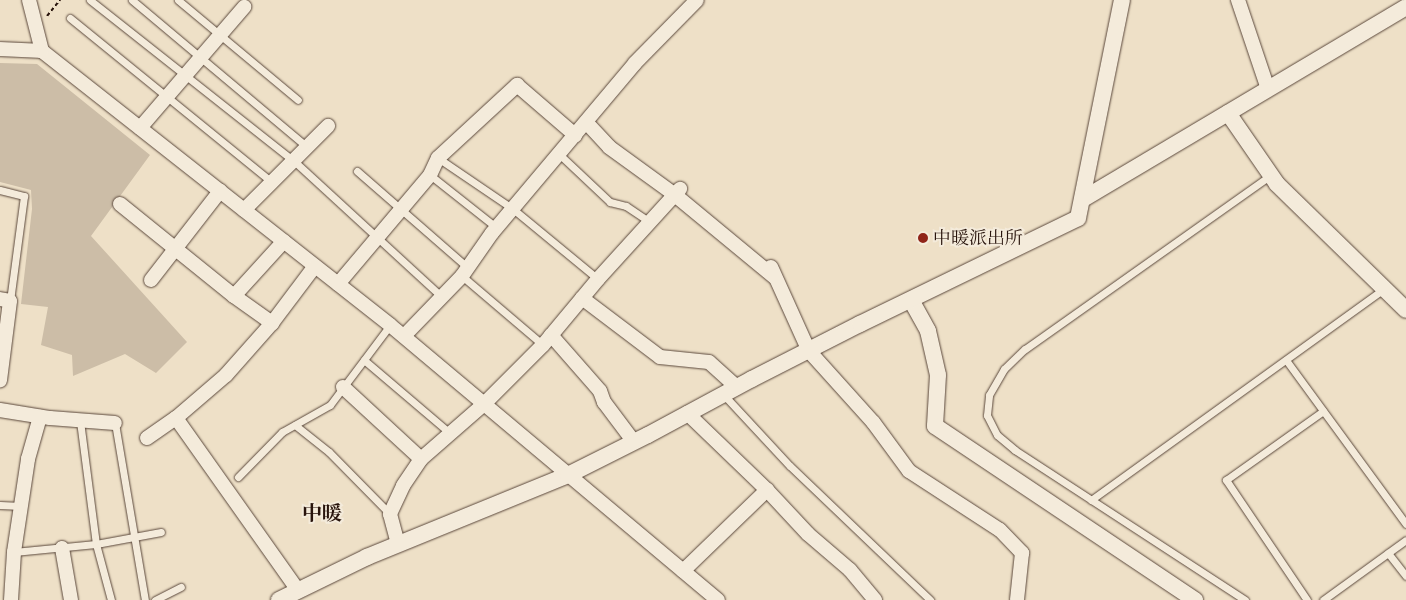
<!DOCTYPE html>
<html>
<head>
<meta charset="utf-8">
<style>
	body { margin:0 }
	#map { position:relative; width:1406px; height:600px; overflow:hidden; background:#eee0c7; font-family:"Libre Caslon Text","Noto Serif SC",serif }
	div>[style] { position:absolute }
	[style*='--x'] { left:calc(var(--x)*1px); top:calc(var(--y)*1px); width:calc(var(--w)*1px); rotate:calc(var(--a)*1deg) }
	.green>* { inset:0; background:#ccbda7 }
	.path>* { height:2px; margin-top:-1px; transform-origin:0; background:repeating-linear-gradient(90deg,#28140c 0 4px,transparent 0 6.5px) }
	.roads { filter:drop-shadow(0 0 1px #5a473b) drop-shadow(0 0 1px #5a473b) }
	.service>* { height:7px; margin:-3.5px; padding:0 3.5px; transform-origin:3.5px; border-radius:3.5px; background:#f4ebdb }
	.minor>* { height:14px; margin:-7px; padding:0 7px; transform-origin:7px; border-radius:7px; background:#f4ebdb }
	.tertiary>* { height:16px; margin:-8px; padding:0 8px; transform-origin:8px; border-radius:8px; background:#f4ebdb }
	.dots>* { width:14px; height:14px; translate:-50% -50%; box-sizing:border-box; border:2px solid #f4ebdb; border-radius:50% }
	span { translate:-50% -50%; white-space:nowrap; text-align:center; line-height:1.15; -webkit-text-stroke:4px #f4ebdb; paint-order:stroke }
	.poi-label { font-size:18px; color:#28140c }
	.left { translate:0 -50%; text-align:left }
	.quarter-label { font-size:20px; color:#28140c; font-weight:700 }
</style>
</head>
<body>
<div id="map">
	<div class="green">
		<div style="clip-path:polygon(0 63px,37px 64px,150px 155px,91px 236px,187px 342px,156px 373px,125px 354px,73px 376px,72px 355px,41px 345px,48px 307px,21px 304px,32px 209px,31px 190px,0 182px)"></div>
	</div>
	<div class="path">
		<div style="--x:47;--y:16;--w:21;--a:-51"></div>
	</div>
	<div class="roads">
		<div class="service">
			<div style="--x:90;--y:0;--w:260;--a:38.3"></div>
			<div style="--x:294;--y:161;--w:201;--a:42.6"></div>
			<div style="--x:132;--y:0;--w:229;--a:40"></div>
			<div style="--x:178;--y:0;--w:156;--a:39.8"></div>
			<div style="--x:70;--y:18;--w:260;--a:39.1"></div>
			<div style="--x:559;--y:154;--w:70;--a:43.3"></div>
			<div style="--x:610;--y:202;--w:16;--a:14"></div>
			<div style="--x:626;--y:206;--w:29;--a:34"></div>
			<div style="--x:438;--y:158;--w:91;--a:34.2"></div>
			<div style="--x:513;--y:209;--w:110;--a:39.5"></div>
			<div style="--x:357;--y:171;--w:147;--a:41.1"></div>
			<div style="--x:430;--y:175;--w:85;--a:38.3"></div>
			<div style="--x:0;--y:190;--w:25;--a:14"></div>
			<div style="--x:24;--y:196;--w:106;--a:97.6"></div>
			<div style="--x:462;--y:276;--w:106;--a:40.4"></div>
			<div style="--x:364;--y:360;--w:114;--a:40.4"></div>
			<div style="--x:1286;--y:360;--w:203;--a:53.8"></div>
			<div style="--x:723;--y:394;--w:98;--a:47.1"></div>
			<div style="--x:790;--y:466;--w:194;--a:43.7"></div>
			<div style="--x:80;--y:421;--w:124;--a:82.6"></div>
			<div style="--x:96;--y:544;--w:58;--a:75"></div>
			<div style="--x:115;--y:423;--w:180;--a:80.4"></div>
			<div style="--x:295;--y:425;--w:43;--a:38.5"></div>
			<div style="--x:329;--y:452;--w:87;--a:45.5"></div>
			<div style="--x:238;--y:477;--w:63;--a:-45.6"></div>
			<div style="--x:282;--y:432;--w:55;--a:-29.4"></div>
			<div style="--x:330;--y:405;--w:100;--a:-53.1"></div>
			<div style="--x:1091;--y:500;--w:361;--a:-35.8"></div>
			<div style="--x:0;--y:505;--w:21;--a:3"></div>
			<div style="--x:14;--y:552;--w:82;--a:-5.6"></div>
			<div style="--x:96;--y:544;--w:66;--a:-10.5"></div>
			<div style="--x:1388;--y:553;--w:29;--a:52"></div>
			<div style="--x:155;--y:600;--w:29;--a:-27"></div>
			<div style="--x:1245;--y:600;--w:275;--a:-146.9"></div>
			<div style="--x:1015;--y:450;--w:23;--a:-140"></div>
			<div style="--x:997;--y:435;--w:22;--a:-117"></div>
			<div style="--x:987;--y:415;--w:20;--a:-84"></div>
			<div style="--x:989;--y:395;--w:30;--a:-60"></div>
			<div style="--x:1004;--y:369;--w:29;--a:-44"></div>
			<div style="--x:1025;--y:349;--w:301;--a:-35.3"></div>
			<div style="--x:1307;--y:600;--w:145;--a:-124"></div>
			<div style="--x:1226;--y:480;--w:119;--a:-35.4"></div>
			<div style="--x:1323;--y:600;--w:102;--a:-35.9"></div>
		</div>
		<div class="minor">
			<div style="--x:29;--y:0;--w:53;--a:75.7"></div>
			<div style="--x:42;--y:51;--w:443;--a:38.2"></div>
			<div style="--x:390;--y:325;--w:428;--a:40"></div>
			<div style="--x:1238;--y:0;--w:94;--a:71.4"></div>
			<div style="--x:0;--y:49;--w:42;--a:2.7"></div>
			<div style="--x:586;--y:122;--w:34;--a:47"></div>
			<div style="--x:609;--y:147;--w:82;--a:36"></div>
			<div style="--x:675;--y:195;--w:129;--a:39.6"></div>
			<div style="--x:140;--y:128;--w:160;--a:-49.3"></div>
			<div style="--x:120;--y:204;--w:146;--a:38.9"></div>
			<div style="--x:234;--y:296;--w:47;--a:35.4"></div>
			<div style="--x:244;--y:210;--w:119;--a:-45"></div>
			<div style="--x:771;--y:267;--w:92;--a:65.7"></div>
			<div style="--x:809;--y:351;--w:96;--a:48"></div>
			<div style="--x:873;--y:422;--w:61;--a:53.7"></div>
			<div style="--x:909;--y:471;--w:108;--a:33"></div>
			<div style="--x:1000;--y:530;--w:32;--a:46"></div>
			<div style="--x:1022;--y:553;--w:47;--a:96.1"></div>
			<div style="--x:151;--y:280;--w:113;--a:-52.2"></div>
			<div style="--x:338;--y:284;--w:143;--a:-49.8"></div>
			<div style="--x:430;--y:175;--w:19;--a:-65"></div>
			<div style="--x:438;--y:158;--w:108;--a:-42.7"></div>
			<div style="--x:517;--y:85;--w:77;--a:40.8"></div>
			<div style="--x:234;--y:296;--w:74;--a:-47.7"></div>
			<div style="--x:582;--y:298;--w:98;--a:37.1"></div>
			<div style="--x:660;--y:357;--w:49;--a:5.8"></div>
			<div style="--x:709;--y:362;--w:38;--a:42"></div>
			<div style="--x:0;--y:299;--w:10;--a:11"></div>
			<div style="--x:10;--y:301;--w:80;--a:97.2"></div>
			<div style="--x:551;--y:335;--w:74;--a:48.8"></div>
			<div style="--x:600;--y:391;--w:12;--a:70"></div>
			<div style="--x:604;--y:402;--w:50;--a:53.1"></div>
			<div style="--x:404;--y:336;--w:83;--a:-46"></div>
			<div style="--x:462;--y:276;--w:52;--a:-55.1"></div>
			<div style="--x:492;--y:233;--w:222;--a:-49.9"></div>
			<div style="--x:635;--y:63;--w:88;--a:-45.5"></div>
			<div style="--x:343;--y:387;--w:106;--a:42.7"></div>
			<div style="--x:421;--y:459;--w:32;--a:124"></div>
			<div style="--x:403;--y:486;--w:31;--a:115"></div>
			<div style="--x:390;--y:514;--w:31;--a:75"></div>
			<div style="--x:0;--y:410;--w:51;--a:9.1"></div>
			<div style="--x:50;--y:418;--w:65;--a:4.4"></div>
			<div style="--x:176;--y:418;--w:211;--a:54.7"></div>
			<div style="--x:147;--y:438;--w:35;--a:-35"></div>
			<div style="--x:176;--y:418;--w:66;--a:-40.7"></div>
			<div style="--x:226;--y:375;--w:69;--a:-48.5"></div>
			<div style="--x:272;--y:323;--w:71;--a:-53"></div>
			<div style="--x:421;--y:459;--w:84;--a:-41.1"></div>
			<div style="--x:484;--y:404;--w:83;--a:-45"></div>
			<div style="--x:543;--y:345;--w:86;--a:-50.2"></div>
			<div style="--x:598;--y:279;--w:122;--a:-47.7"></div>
			<div style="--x:767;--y:490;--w:60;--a:47"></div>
			<div style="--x:808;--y:534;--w:55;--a:40.6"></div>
			<div style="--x:850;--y:570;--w:39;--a:50"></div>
			<div style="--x:62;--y:548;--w:53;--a:80.2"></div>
			<div style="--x:683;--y:571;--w:117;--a:-44"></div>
			<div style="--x:767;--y:490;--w:111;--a:-136.1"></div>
			<div style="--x:11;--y:600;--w:48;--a:-86.4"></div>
			<div style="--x:14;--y:552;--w:94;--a:-81.4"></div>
			<div style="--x:28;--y:459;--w:44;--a:-74.1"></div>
		</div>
		<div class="tertiary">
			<div style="--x:1228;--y:113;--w:86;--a:55.4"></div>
			<div style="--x:1277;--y:184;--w:180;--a:44.3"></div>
			<div style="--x:1083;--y:199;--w:376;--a:-30.7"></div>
			<div style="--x:911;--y:300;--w:35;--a:61"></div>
			<div style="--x:928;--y:331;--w:45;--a:77.2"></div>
			<div style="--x:938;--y:375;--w:51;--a:93.4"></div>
			<div style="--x:935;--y:426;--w:313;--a:33.8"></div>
			<div style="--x:279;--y:600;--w:98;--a:-26"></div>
			<div style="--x:367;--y:557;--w:217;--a:-22.2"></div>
			<div style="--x:568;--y:475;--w:89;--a:-26.6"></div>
			<div style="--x:648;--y:435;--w:118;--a:-28.3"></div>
			<div style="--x:752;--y:379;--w:121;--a:-27"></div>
			<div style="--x:860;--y:324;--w:242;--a:-25.9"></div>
			<div style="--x:1078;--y:218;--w:222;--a:-78.6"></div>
		</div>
	</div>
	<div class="dots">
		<div style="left:923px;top:238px;background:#8f2418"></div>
	</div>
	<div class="poi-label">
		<span class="left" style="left:933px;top:238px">中暖派出所</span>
	</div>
	<div class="quarter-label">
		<span style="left:322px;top:513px">中暖</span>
	</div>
</div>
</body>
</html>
